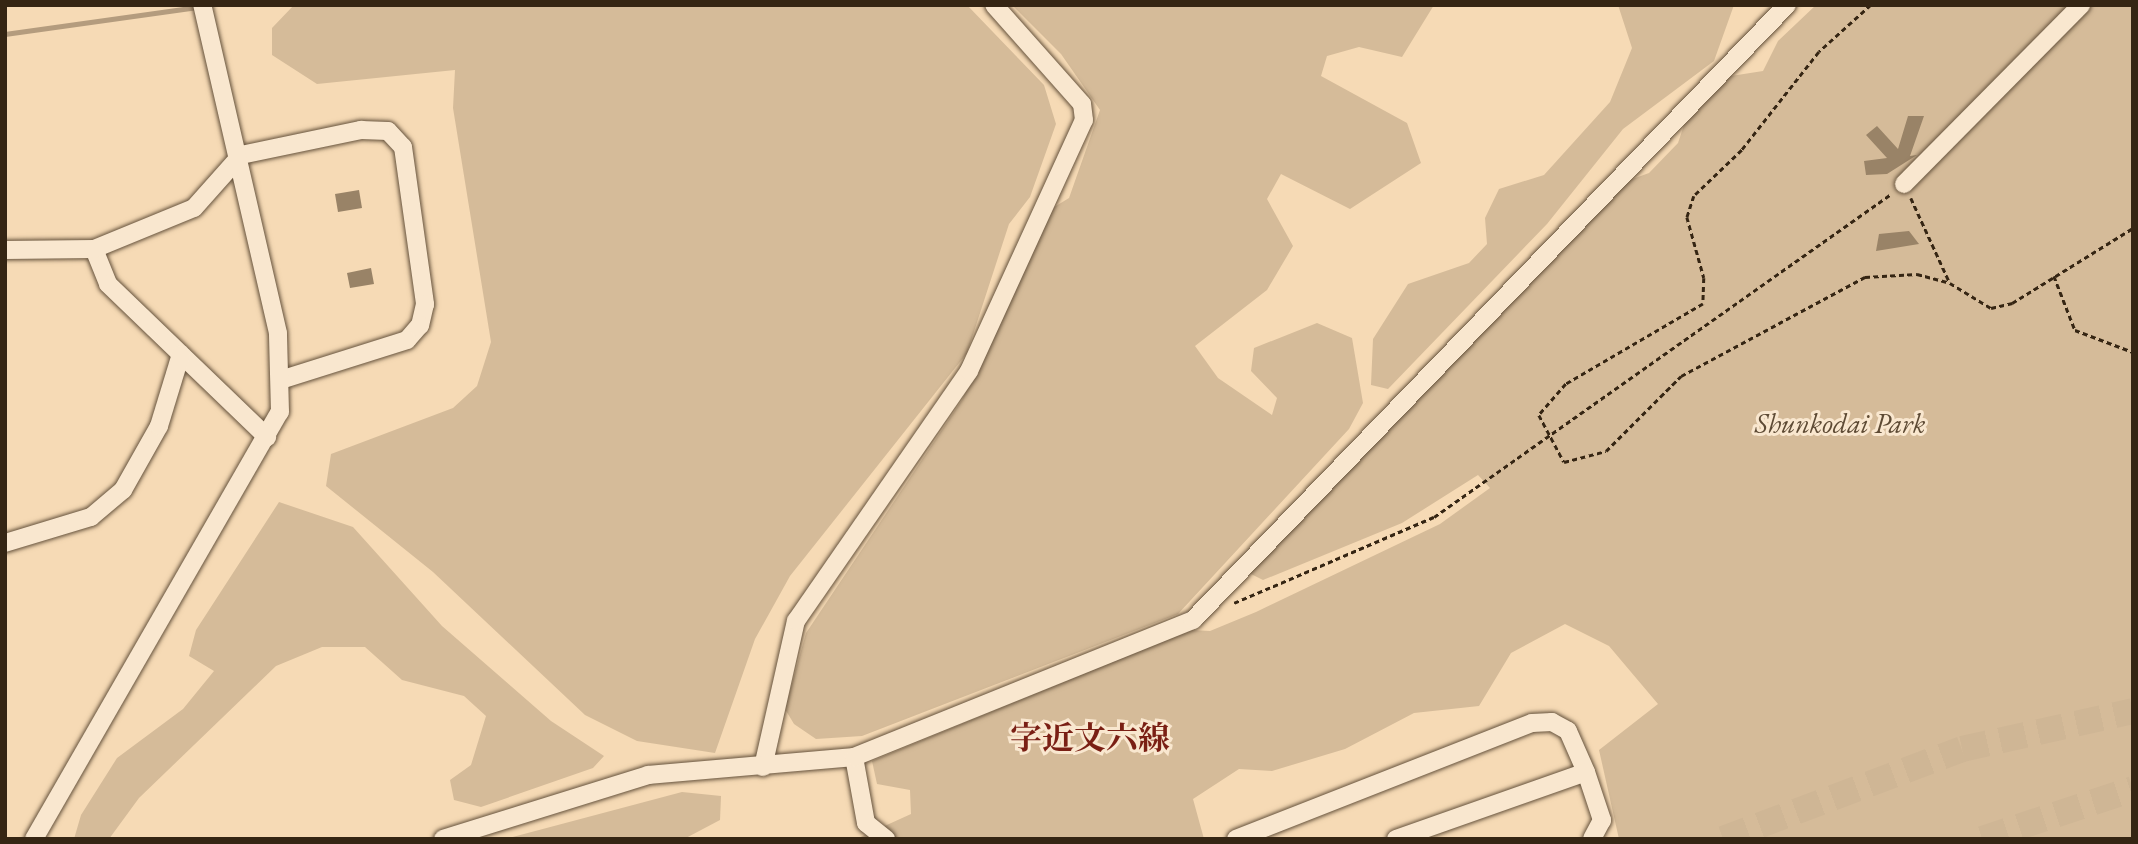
<!DOCTYPE html>
<html>
<head>
<meta charset="utf-8">
<style>
	body { margin:0 }
	#map { position:relative; width:2138px; height:844px; overflow:hidden; background:#f6dab5; font-family:"EB Garamond","Noto Serif JP",serif }
	div>[style] { position:absolute }
	[style*='--x'] { left:calc(var(--x)*1px); top:calc(var(--y)*1px); width:calc(var(--w)*1px); rotate:calc(var(--a)*1deg) }
	.green>* { inset:0; background:#d5bb99 }
	.stream>* { height:4.5px; margin:-2.25px; padding:0 2.25px; transform-origin:2.25px; border-radius:2.25px; background:#b49c7e }
	.building>* { inset:0; background:#998367 }
	.highway-tunnel>* { height:26px; margin-top:-13px; transform-origin:0; background:repeating-linear-gradient(90deg,#cfb695 0 26px,transparent 0 39px) }
	.path>* { height:2.5px; margin-top:-1.25px; transform-origin:0; background:repeating-linear-gradient(90deg,#352513 0 5px,transparent 0 8.5px) }
	.roads { filter:drop-shadow(0 0 2px #65523c) drop-shadow(0 0 2px #65523c) }
	.minor>* { height:18px; margin:-9px; padding:0 9px; transform-origin:9px; border-radius:9px; background:#f9e7cf }
	span { translate:-50% -50%; white-space:nowrap; text-align:center; line-height:1.15; -webkit-text-stroke:6px #f9e7cf; paint-order:stroke }
	.park-label { font-size:28px; color:#5d4a34; font-style:italic }
	.quarter-label { font-size:32px; color:#7a1f14; font-weight:700 }
	.frame { position:absolute; inset:0; border:7px solid #352513; pointer-events:none }
</style>
</head>
<body>
<div id="map">
	<div class="green">
		<div style="clip-path:polygon(294px 5px,967px 5px,1044px 85px,1056px 124px,1030px 197px,1009px 224px,967px 353px,790px 576px,755px 639px,715px 753px,637px 741px,585px 715px,433px 572px,326px 486px,331px 454px,453px 408px,477px 386px,491px 342px,453px 108px,455px 70px,317px 84px,272px 55px,272px 28px)"></div>
		<div style="clip-path:polygon(1012px 5px,1434px 5px,1402px 57px,1359px 47px,1327px 56px,1321px 76px,1407px 123px,1421px 163px,1350px 209px,1281px 174px,1267px 199px,1293px 246px,1267px 290px,1195px 346px,1218px 378px,1272px 415px,1277px 398px,1251px 371px,1254px 348px,1317px 323px,1352px 338px,1363px 403px,1349px 429px,1178px 614px,862px 736px,816px 739px,794px 724px,785px 709px,806px 633px,962px 400px,1051px 209px,1069px 198px,1100px 110px,1061px 54px)"></div>
		<div style="clip-path:polygon(1618px 5px,1734px 5px,1714px 61px,1623px 129px,1547px 224px,1388px 389px,1371px 385px,1373px 339px,1408px 284px,1469px 263px,1487px 244px,1485px 218px,1499px 189px,1544px 175px,1610px 102px,1632px 48px)"></div>
		<div style="clip-path:polygon(1816px 5px,2133px 5px,2133px 839px,1619px 839px,1599px 750px,1658px 704px,1609px 646px,1565px 624px,1511px 653px,1479px 706px,1414px 713px,1345px 749px,1272px 771px,1239px 769px,1193px 799px,1204px 839px,856px 839px,911px 814px,910px 790px,877px 784px,872px 761px,1190px 630px,1210px 631px,1256px 612px,1440px 524px,1490px 488px,1478px 475px,1402px 523px,1263px 580px,1247px 572px,1627px 181px,1649px 173px,1678px 143px,1684px 125px,1731px 76px,1763px 71px,1778px 41px)"></div>
		<div style="clip-path:polygon(279px 502px,353px 527px,442px 626px,551px 721px,604px 756px,593px 768px,481px 807px,454px 800px,450px 780px,471px 765px,486px 716px,464px 696px,402px 680px,365px 647px,322px 647px,276px 666px,139px 798px,109px 839px,74px 839px,81px 815px,117px 758px,183px 709px,214px 671px,189px 656px,196px 630px)"></div>
		<div style="clip-path:polygon(682px 792px,721px 796px,720px 820px,684px 839px,505px 839px)"></div>
	</div>
	<div class="stream">
		<div style="--x:5;--y:34;--w:194;--a:-8"></div>
	</div>
	<div class="building">
		<div style="clip-path:polygon(1908px 116px,1924px 116px,1910px 156px,1917px 155px,1887px 174px,1866px 175px,1864px 161px,1887px 158px,1866px 135px,1877px 126px,1898px 149px)"></div>
		<div style="clip-path:polygon(359px 190px,362px 208px,338px 212px,335px 194px)"></div>
		<div style="clip-path:polygon(1909px 231px,1919px 244px,1876px 251px,1879px 234px)"></div>
		<div style="clip-path:polygon(371px 268px,374px 284px,350px 288px,347px 273px)"></div>
	</div>
	<div class="highway-tunnel">
		<div style="--x:1723;--y:839;--w:255;--a:-20.6"></div>
		<div style="--x:1962;--y:749;--w:175;--a:-12.5"></div>
		<div style="--x:1982;--y:839;--w:159;--a:-18.3"></div>
	</div>
	<div class="path">
		<div style="--x:1871;--y:5;--w:70;--a:137.9"></div>
		<div style="--x:1819;--y:52;--w:125;--a:128.2"></div>
		<div style="--x:1742;--y:150;--w:66;--a:136.2"></div>
		<div style="--x:1694;--y:196;--w:22;--a:108"></div>
		<div style="--x:1687;--y:217;--w:63;--a:74.4"></div>
		<div style="--x:1704;--y:278;--w:26;--a:92"></div>
		<div style="--x:1703;--y:304;--w:159;--a:149.7"></div>
		<div style="--x:1566;--y:384;--w:41;--a:131.1"></div>
		<div style="--x:1539;--y:415;--w:53;--a:62"></div>
		<div style="--x:1564;--y:462;--w:43;--a:-14.7"></div>
		<div style="--x:1606;--y:451;--w:106;--a:-45"></div>
		<div style="--x:1681;--y:376;--w:209;--a:-28.3"></div>
		<div style="--x:1865;--y:277;--w:52;--a:-3.3"></div>
		<div style="--x:1917;--y:274;--w:34;--a:15"></div>
		<div style="--x:1950;--y:283;--w:48;--a:31.4"></div>
		<div style="--x:1991;--y:308;--w:22;--a:-13"></div>
		<div style="--x:2012;--y:303;--w:142;--a:-31.8"></div>
		<div style="--x:1911;--y:198;--w:91;--a:65.4"></div>
		<div style="--x:2054;--y:276;--w:58;--a:68.7"></div>
		<div style="--x:2075;--y:330;--w:62;--a:20.8"></div>
		<div style="--x:1234;--y:603;--w:218;--a:-23.3"></div>
		<div style="--x:1434;--y:517;--w:560;--a:-35.25"></div>
	</div>
	<div class="roads">
		<div class="minor">
			<div style="--x:1904;--y:184;--w:252;--a:-45.3"></div>
			<div style="--x:94;--y:249;--w:38;--a:68"></div>
			<div style="--x:108;--y:284;--w:221;--a:43.9"></div>
			<div style="--x:5;--y:250;--w:89;--a:-0.6"></div>
			<div style="--x:94;--y:249;--w:108;--a:-22.3"></div>
			<div style="--x:194;--y:208;--w:71;--a:-48.4"></div>
			<div style="--x:241;--y:155;--w:123;--a:-11.8"></div>
			<div style="--x:361;--y:130;--w:27;--a:2"></div>
			<div style="--x:388;--y:131;--w:22;--a:47"></div>
			<div style="--x:403;--y:147;--w:159;--a:82"></div>
			<div style="--x:425;--y:304;--w:22;--a:103"></div>
			<div style="--x:420;--y:325;--w:20;--a:131"></div>
			<div style="--x:407;--y:340;--w:130;--a:162.5"></div>
			<div style="--x:5;--y:543;--w:90;--a:-16.8"></div>
			<div style="--x:91;--y:517;--w:42;--a:-40.2"></div>
			<div style="--x:123;--y:490;--w:73;--a:-60.6"></div>
			<div style="--x:159;--y:426;--w:75;--a:-73"></div>
			<div style="--x:854;--y:757;--w:67;--a:79.7"></div>
			<div style="--x:866;--y:823;--w:26;--a:39"></div>
			<div style="--x:763;--y:767;--w:150;--a:-77.3"></div>
			<div style="--x:796;--y:621;--w:304;--a:-55.3"></div>
			<div style="--x:969;--y:371;--w:276;--a:-65.4"></div>
			<div style="--x:1084;--y:120;--w:16;--a:-97"></div>
			<div style="--x:1082;--y:104;--w:132;--a:-131.6"></div>
			<div style="--x:34;--y:839;--w:493;--a:-60.1"></div>
			<div style="--x:280;--y:412;--w:79;--a:-91.5"></div>
			<div style="--x:278;--y:333;--w:337;--a:-103"></div>
			<div style="--x:443;--y:839;--w:215;--a:-17.3"></div>
			<div style="--x:648;--y:775;--w:207;--a:-5"></div>
			<div style="--x:854;--y:757;--w:366;--a:-22"></div>
			<div style="--x:1193;--y:620;--w:855;--a:-46"></div>
			<div style="--x:1236;--y:839;--w:318;--a:-21.4"></div>
			<div style="--x:1532;--y:723;--w:20;--a:-3"></div>
			<div style="--x:1552;--y:722;--w:18;--a:29"></div>
			<div style="--x:1568;--y:731;--w:45;--a:66.3"></div>
			<div style="--x:1586;--y:772;--w:51;--a:71.6"></div>
			<div style="--x:1602;--y:820;--w:21;--a:118"></div>
			<div style="--x:1396;--y:839;--w:201;--a:-19.4"></div>
		</div>
	</div>
	<div class="park-label">
		<span style="left:1840px;top:423px">Shunkodai Park</span>
	</div>
	<div class="quarter-label">
		<span style="left:1090px;top:738px">字近文六線</span>
	</div>
	<div class="frame"></div>
</div>
</body>
</html>
